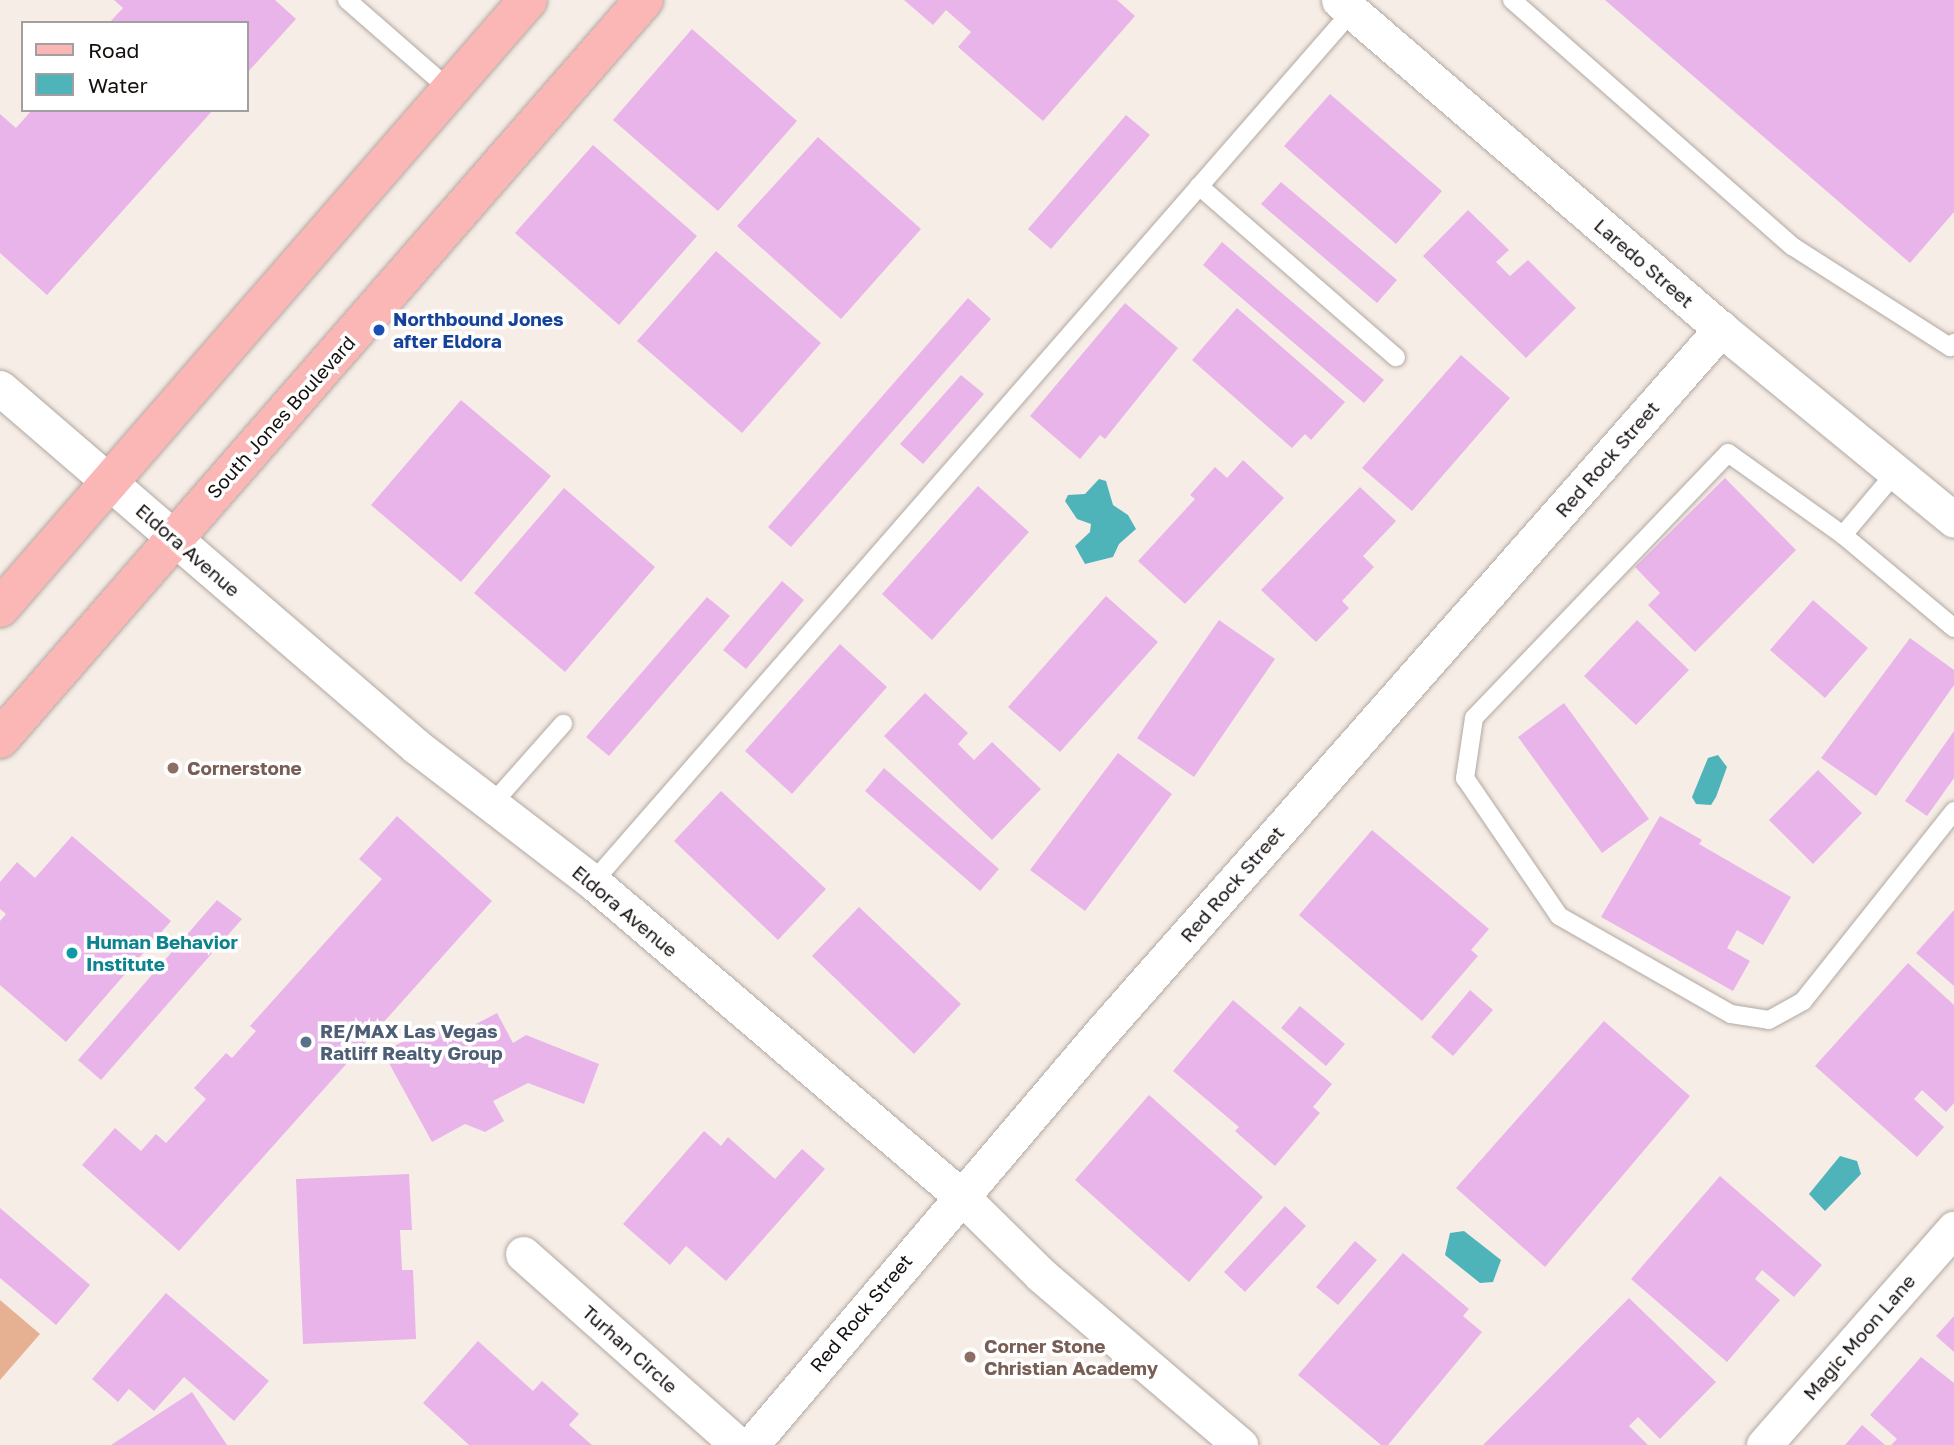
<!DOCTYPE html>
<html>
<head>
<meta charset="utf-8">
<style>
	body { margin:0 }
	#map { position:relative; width:1954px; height:1445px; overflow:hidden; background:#f7ede7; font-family:"Golos Text",sans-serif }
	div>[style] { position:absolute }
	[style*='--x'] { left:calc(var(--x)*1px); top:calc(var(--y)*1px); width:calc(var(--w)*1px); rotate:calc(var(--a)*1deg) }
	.green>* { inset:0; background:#e6b193 }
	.water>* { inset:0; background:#4fb4ba }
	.building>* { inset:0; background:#e9b4ea }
	.roads { filter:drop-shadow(0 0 2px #b1a8a2) drop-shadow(0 0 2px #b1a8a2) }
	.lane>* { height:18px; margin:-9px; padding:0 9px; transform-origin:9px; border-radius:9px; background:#fff }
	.street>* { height:35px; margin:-17.5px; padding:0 17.5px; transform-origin:17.5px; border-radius:17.5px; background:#fff }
	.primary>* { height:38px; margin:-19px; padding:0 19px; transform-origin:19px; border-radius:19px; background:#fab7b5 }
	.dots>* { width:19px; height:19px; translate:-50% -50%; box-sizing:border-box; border:4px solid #fff; border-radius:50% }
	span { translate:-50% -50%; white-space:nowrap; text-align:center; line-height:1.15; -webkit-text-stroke:7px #fff; paint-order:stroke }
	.street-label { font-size:19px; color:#14100e }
	.transit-label { font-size:19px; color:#164399; font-weight:700 }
	.left { translate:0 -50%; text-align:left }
	.education-label { font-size:19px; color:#785e54; font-weight:700 }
	.culture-label { font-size:19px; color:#0d838f; font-weight:700 }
	.service-label { font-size:19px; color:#4e5e75; font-weight:700 }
	.legend { position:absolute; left:21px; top:21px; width:228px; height:91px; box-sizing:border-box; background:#fff; border:2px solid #a19f9f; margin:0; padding:9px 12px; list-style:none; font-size:21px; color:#14100e }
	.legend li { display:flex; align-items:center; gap:14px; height:35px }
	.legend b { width:35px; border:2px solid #a19f9f }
</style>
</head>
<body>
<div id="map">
	<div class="green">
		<div style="clip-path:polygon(0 1300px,40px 1334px,0 1380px)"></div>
	</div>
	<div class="water">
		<div style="clip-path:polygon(1099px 479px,1106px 481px,1113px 505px,1128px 515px,1136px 529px,1119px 544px,1113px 557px,1085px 564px,1075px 546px,1090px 532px,1091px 524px,1077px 519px,1065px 501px,1068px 495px,1085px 494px)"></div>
		<div style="clip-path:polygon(1718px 755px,1727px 767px,1716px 797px,1711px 805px,1696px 804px,1692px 797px,1708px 758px)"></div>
		<div style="clip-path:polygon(1840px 1156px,1857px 1161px,1861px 1174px,1825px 1211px,1809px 1194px)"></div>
		<div style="clip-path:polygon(1464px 1231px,1501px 1260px,1493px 1282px,1480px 1283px,1445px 1255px,1450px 1233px)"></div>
	</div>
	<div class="building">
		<div style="clip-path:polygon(114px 0,275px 0,296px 19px,247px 73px,247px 23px,109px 23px,123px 8px)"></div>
		<div style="clip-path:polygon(904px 0,1117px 0,1135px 16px,1043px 121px,958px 47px,971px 32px,946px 10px,933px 25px)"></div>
		<div style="clip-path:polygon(1605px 0,1954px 0,1954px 212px,1910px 263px)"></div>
		<div style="clip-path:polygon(692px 29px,797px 121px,718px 211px,613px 120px)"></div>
		<div style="clip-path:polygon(1330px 94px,1442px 191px,1396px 244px,1284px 146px)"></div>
		<div style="clip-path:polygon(32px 110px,213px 110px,47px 295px,0 253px,0 114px,16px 128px)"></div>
		<div style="clip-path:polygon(1126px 115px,1150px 135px,1051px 249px,1028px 229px)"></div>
		<div style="clip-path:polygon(818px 137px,921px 229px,841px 319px,737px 226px)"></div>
		<div style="clip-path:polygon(593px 145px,697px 236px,619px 325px,515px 233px)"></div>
		<div style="clip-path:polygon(1281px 182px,1397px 280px,1377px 303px,1261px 204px)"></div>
		<div style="clip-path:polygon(1468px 210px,1509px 250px,1496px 262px,1510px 276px,1528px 260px,1576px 308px,1526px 358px,1423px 256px)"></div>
		<div style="clip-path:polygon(1222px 242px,1384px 380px,1364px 403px,1203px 265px)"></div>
		<div style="clip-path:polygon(716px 251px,821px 343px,742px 433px,637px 341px)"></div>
		<div style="clip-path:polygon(968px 298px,991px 319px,791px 547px,768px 527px)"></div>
		<div style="clip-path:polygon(1125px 303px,1178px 348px,1105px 439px,1100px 435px,1080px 459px,1030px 416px)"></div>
		<div style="clip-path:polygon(1237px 308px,1345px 402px,1311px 440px,1305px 434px,1292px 448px,1192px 360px)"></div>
		<div style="clip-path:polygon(1461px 355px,1510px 398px,1412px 511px,1362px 468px)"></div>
		<div style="clip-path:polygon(961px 375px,984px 394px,923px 464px,900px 444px)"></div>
		<div style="clip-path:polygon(461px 400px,551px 476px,461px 582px,371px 505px)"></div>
		<div style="clip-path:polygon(1243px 460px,1284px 498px,1185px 604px,1138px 561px,1195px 499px,1190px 495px,1215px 467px,1227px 478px)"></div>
		<div style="clip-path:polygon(1725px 478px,1796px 550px,1695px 652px,1648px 605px,1660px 593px,1635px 567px)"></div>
		<div style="clip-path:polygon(978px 486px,1029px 532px,932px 640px,882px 594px)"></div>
		<div style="clip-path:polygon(1360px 487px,1396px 521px,1363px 556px,1374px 567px,1342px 601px,1349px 608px,1316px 642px,1261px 590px)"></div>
		<div style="clip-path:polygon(564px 488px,655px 567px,565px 672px,474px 593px)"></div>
		<div style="clip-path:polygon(782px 581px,804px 600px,746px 669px,723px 650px)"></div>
		<div style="clip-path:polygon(1106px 596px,1158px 642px,1060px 752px,1008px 707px)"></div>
		<div style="clip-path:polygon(707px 597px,730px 616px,609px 756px,586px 737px)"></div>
		<div style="clip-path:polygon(1813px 600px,1868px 648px,1825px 698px,1770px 650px)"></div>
		<div style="clip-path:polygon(1219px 620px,1275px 659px,1194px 777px,1137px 738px)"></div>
		<div style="clip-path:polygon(1637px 620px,1689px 670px,1636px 725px,1584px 676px)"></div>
		<div style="clip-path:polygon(1910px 638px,1954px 670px,1954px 685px,1876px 796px,1821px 758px)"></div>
		<div style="clip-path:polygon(840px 644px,887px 687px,792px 794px,745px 751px)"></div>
		<div style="clip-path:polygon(925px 693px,968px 733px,958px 744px,974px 760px,992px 742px,1041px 789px,992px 840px,884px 736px)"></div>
		<div style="clip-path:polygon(1564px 703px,1649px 819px,1602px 853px,1518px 737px)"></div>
		<div style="clip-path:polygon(1954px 731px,1954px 778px,1927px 816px,1905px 801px)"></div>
		<div style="clip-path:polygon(1118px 753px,1172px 794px,1085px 911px,1030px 870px)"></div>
		<div style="clip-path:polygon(884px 768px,999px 869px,980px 891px,865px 791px)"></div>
		<div style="clip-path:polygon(1818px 770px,1862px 813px,1813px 864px,1769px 820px)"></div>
		<div style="clip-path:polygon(721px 791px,826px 889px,778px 940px,674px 841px)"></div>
		<div style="clip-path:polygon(397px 816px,492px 901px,179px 1251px,82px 1165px,115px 1128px,141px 1151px,156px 1134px,166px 1143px,206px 1099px,194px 1088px,226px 1053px,232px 1058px,256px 1031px,250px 1026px,382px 879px,359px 859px)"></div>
		<div style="clip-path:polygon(1660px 816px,1702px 840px,1699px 844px,1791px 897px,1763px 945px,1737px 930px,1727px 948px,1750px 961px,1733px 991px,1601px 917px)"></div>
		<div style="clip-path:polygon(1372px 830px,1489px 929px,1471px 950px,1478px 956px,1422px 1021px,1299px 915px)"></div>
		<div style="clip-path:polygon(72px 836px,171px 921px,66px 1042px,0 985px,0 921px,6px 914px,0 909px,0 882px,17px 862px,35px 878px)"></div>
		<div style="clip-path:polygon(217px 900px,242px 919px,101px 1080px,78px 1060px)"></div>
		<div style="clip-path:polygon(859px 907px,961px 1004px,914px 1054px,812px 956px)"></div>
		<div style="clip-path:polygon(1954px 910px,1954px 986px,1916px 953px)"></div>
		<div style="clip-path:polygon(1908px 963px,1954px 1005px,1954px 1103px,1946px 1112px,1922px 1090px,1914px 1099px,1944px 1127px,1917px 1157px,1815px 1066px)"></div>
		<div style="clip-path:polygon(1470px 990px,1493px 1010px,1453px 1056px,1431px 1037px)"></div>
		<div style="clip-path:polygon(1233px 1000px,1332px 1084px,1313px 1107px,1320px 1113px,1275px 1166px,1235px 1131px,1239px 1127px,1173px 1071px)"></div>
		<div style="clip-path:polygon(1300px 1006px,1345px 1044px,1326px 1066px,1281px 1028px)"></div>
		<div style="clip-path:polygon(497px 1013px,513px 1043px,526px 1035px,599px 1064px,584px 1104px,528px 1083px,493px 1101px,504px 1121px,485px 1132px,465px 1124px,432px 1142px,383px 1052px,432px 1026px,455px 1035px)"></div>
		<div style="clip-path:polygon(1604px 1021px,1690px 1096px,1545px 1267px,1456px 1188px)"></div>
		<div style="clip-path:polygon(1149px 1095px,1263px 1197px,1189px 1282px,1075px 1180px)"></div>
		<div style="clip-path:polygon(704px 1131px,721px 1146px,728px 1137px,775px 1179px,802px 1149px,825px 1169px,726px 1281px,686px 1246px,670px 1265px,623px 1224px)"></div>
		<div style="clip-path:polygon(409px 1174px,412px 1230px,400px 1230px,402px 1270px,413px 1270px,416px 1339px,303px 1344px,296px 1179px)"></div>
		<div style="clip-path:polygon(1720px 1176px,1822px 1265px,1794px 1297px,1762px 1270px,1755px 1279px,1780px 1300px,1727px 1362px,1631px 1279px)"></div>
		<div style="clip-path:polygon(1285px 1206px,1306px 1226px,1245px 1292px,1224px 1272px)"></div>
		<div style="clip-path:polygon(0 1208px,90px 1285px,56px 1325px,0 1278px)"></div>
		<div style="clip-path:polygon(1355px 1241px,1377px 1260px,1338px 1305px,1316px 1287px)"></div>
		<div style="clip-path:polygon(1403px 1253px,1469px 1309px,1463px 1316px,1482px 1332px,1388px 1445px,1381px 1445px,1298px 1375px)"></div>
		<div style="clip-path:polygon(166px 1293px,269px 1381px,234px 1421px,184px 1377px,154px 1411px,129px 1389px,118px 1402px,92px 1379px)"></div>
		<div style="clip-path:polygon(1629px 1298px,1716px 1382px,1660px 1439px,1638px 1417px,1629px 1426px,1648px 1445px,1483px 1445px)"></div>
		<div style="clip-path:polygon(1954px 1316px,1954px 1352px,1936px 1336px)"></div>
		<div style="clip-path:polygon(478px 1341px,533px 1391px,542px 1381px,579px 1414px,569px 1425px,592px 1445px,469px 1445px,423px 1403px)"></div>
		<div style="clip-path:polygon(1921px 1357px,1954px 1383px,1954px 1445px,1891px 1445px,1897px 1439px,1870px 1415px)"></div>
		<div style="clip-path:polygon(192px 1392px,227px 1445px,111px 1445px)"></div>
		<div style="clip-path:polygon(1862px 1425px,1885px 1445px,1845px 1445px)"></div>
	</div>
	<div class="roads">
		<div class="lane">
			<div style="--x:347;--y:0;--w:137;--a:41.1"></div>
			<div style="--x:1512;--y:0;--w:373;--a:41.3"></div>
			<div style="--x:1792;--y:246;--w:188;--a:32.6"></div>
			<div style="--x:1950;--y:347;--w:6;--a:-45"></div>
			<div style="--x:1199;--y:186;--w:261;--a:41"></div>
			<div style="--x:1843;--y:535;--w:82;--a:-49.9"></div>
			<div style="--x:1954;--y:628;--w:145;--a:-140"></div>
			<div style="--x:1843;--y:535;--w:141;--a:-144.5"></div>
			<div style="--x:1728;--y:453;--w:367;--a:133.8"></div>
			<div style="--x:1474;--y:718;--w:61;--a:98.5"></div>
			<div style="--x:1465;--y:778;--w:167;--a:55.7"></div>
			<div style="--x:1559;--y:916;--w:198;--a:29.7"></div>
			<div style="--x:1731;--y:1014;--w:38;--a:9"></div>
			<div style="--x:1769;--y:1020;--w:39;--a:-29"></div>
			<div style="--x:1803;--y:1001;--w:243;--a:-51.5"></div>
			<div style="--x:493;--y:803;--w:106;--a:-48.5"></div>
			<div style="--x:593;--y:882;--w:1155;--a:-48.93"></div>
		</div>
		<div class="street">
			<div style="--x:1339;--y:0;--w:504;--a:40.74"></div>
			<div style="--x:1721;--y:329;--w:301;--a:39.3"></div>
			<div style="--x:0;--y:388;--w:550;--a:40.73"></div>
			<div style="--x:417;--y:747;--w:222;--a:37.5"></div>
			<div style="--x:593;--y:882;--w:482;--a:40.5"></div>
			<div style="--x:960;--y:1195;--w:114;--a:44.6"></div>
			<div style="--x:1041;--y:1275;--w:262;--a:40.5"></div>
			<div style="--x:523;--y:1254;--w:288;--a:41.6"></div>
			<div style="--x:751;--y:1445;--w:539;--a:-49.66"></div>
			<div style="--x:1100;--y:1034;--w:940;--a:-48.62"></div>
			<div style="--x:1764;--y:1445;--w:288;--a:-48.7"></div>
		</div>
		<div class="primary">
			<div style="--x:0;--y:608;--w:805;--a:-49.03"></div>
			<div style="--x:0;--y:739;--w:980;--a:-48.93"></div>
		</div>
	</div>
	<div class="dots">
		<div style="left:379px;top:330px;background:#1a4fb4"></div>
		<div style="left:173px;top:768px;background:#8d6e63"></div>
		<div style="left:72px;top:953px;background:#0f9aa8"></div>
		<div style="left:306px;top:1042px;background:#5c6f8a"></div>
		<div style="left:970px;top:1357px;background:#8d6e63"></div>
	</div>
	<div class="street-label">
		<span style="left:1644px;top:263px;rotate:41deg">Laredo Street</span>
		<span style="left:281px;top:417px;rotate:-48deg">South Jones Boulevard</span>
		<span style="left:1607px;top:459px;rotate:-49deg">Red Rock Street</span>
		<span style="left:188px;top:550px;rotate:41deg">Eldora Avenue</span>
		<span style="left:1232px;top:884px;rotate:-49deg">Red Rock Street</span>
		<span style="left:625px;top:911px;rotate:40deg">Eldora Avenue</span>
		<span style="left:861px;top:1313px;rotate:-50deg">Red Rock Street</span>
		<span style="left:1859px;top:1337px;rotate:-49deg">Magic Moon Lane</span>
		<span style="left:630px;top:1349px;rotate:42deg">Turhan Circle</span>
	</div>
	<div class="transit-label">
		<span class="left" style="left:393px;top:330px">Northbound Jones<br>after Eldora</span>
	</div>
	<div class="education-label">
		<span class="left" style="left:187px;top:768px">Cornerstone</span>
		<span class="left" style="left:984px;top:1357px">Corner Stone<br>Christian Academy</span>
	</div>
	<div class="culture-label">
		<span class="left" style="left:86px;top:953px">Human Behavior<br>Institute</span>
	</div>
	<div class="service-label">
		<span class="left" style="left:320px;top:1042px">RE/MAX Las Vegas<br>Ratliff Realty Group</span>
	</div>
	<ul class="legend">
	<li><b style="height:9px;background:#fab7b5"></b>Road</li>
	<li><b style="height:19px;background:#4fb4ba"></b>Water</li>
	</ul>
</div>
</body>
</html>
